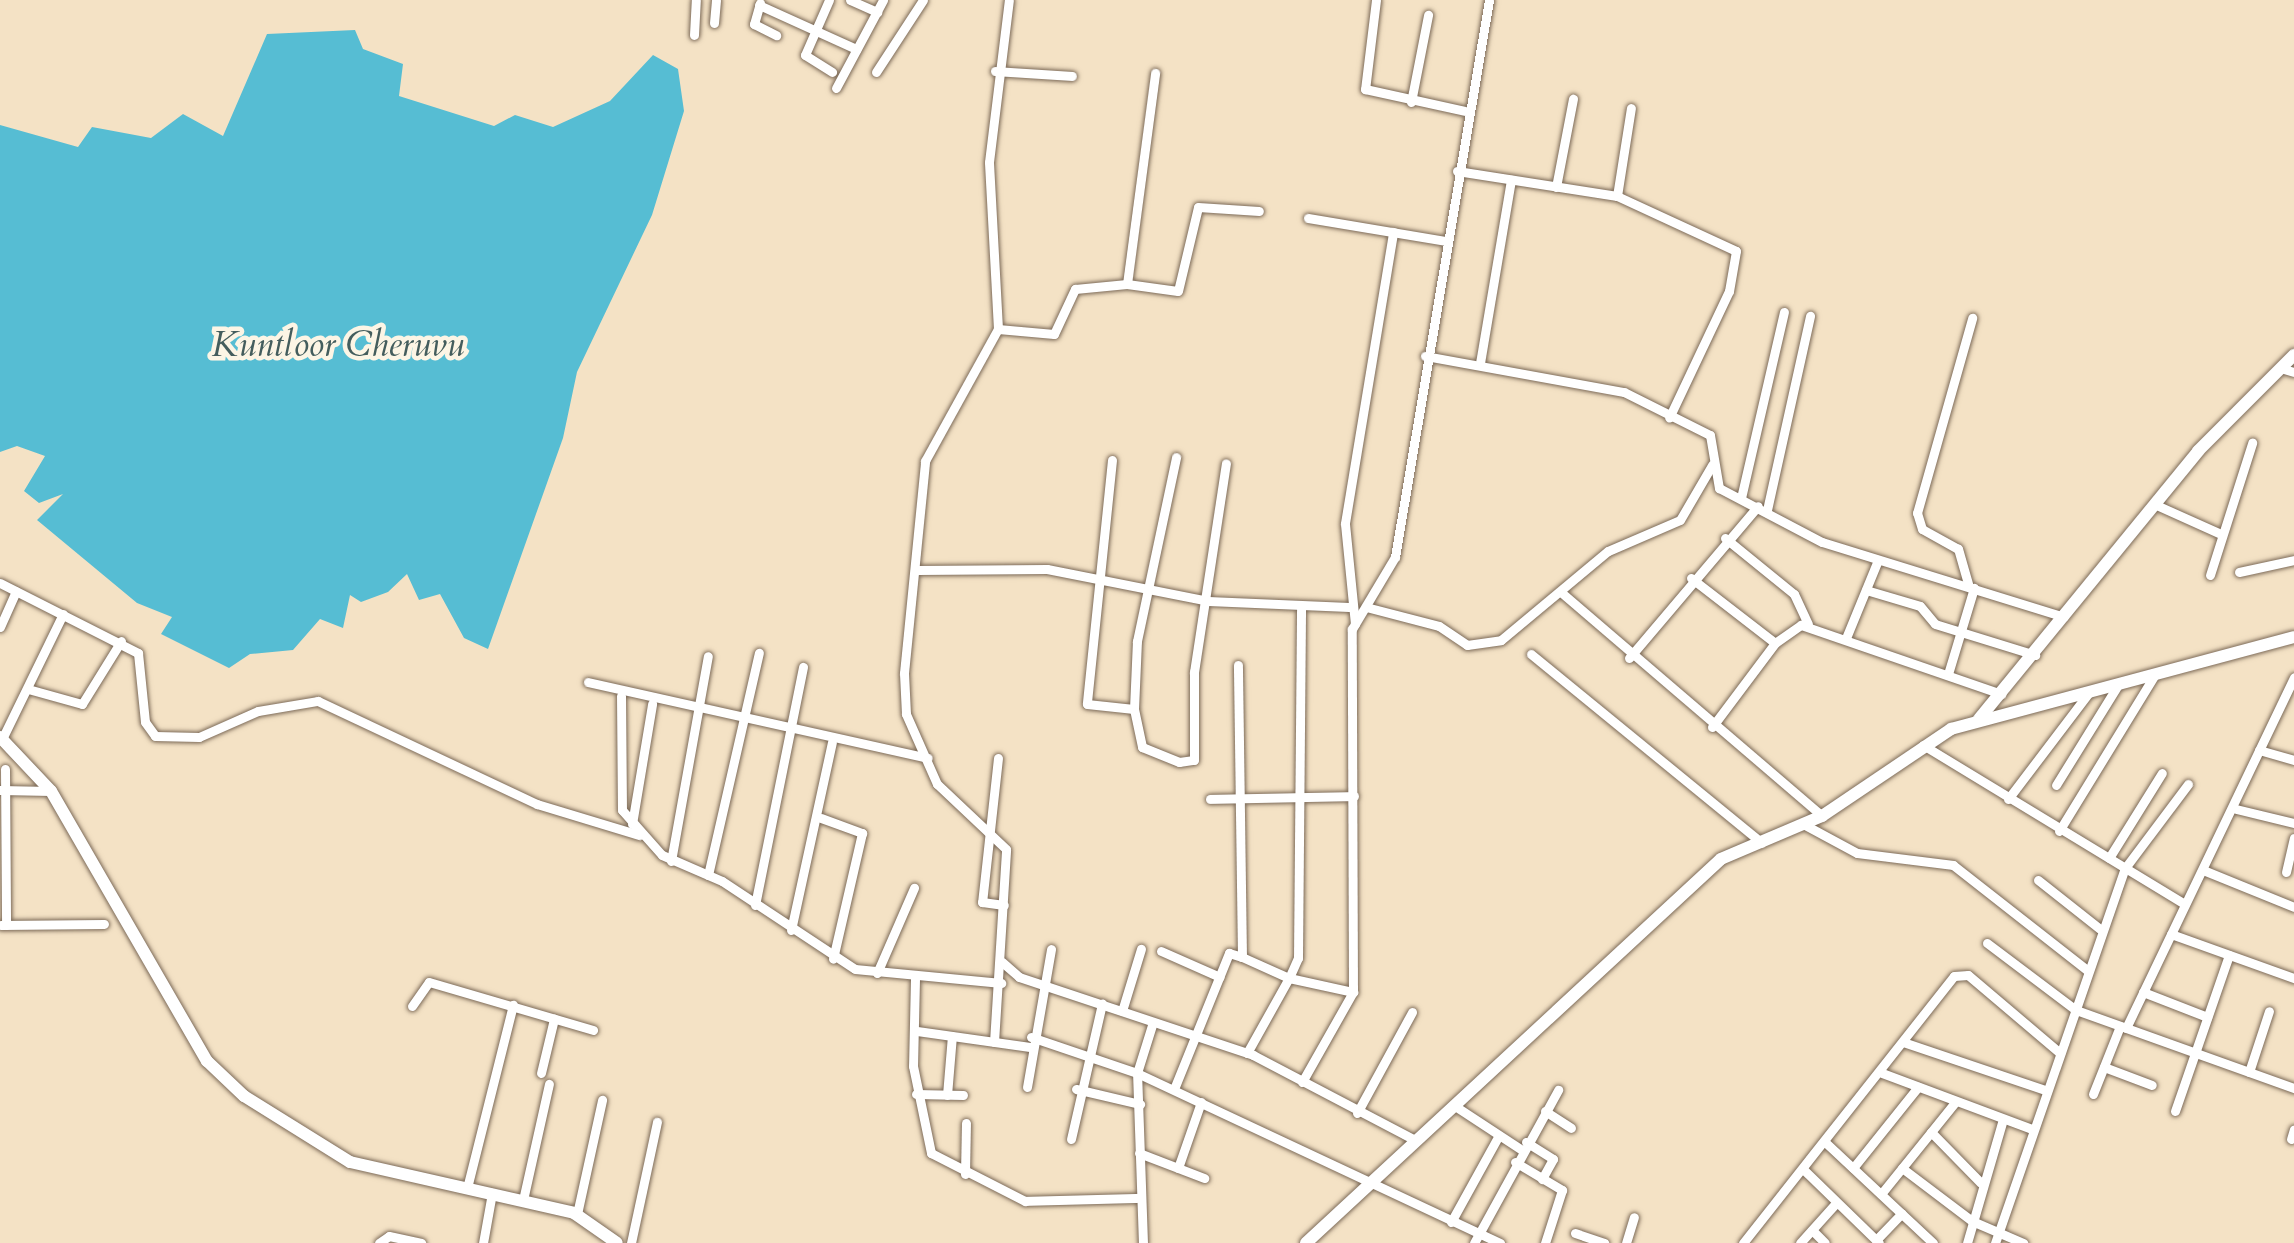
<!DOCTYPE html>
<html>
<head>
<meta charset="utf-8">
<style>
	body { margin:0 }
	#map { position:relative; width:2294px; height:1243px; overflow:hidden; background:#f4e2c5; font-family:Cardo,serif }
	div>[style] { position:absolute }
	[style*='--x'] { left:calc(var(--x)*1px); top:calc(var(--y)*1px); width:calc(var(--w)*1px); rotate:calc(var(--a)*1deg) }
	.water>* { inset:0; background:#56bdd3 }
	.roads { filter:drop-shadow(0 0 2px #7c6a58) drop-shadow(0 0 2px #7c6a58) }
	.street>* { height:9px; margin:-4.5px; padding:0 4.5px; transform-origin:4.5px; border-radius:4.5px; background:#fff }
	.secondary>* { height:12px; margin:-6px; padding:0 6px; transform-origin:6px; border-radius:6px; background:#fff }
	span { translate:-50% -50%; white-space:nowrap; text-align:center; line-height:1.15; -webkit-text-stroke:9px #fcf5e5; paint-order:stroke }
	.water-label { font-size:35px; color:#445d5d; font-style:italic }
</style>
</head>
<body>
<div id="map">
	<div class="water">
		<div style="clip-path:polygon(355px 30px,363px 49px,403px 64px,399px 96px,494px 126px,515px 115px,553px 127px,610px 101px,653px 55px,678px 69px,684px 111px,652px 215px,577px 372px,563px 438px,488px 649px,464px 638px,440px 594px,419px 600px,407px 574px,388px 592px,361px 602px,350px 595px,343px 628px,320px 619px,293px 650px,250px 654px,229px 668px,161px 634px,172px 617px,137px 603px,37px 520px,63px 494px,39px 503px,24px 491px,45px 456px,17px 446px,0 452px,0 125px,78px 147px,92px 127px,151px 138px,183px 114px,223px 136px,267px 34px)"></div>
	</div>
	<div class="roads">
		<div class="street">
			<div style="--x:829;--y:0;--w:60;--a:113.6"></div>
			<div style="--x:805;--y:55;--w:32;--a:32"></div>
			<div style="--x:850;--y:0;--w:30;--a:24"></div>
			<div style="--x:1376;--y:0;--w:90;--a:97"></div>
			<div style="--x:1365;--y:89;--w:102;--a:12.4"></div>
			<div style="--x:760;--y:3;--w:22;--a:106"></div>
			<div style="--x:754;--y:24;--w:25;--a:27"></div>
			<div style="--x:759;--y:5;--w:107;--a:24.4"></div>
			<div style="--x:714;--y:23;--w:23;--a:-85"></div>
			<div style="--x:694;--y:35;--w:35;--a:-87"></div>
			<div style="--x:995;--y:71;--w:77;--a:3.7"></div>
			<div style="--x:876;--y:72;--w:86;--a:-56.9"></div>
			<div style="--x:836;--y:88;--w:100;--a:-61.9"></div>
			<div style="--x:1411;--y:102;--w:89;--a:-78.9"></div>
			<div style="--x:1457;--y:171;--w:162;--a:8.9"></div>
			<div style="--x:1617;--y:196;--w:131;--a:24.8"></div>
			<div style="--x:1736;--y:251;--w:41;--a:99.9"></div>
			<div style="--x:1729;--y:291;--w:140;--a:115.3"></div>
			<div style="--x:1556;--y:187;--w:90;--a:-79.1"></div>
			<div style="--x:1617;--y:196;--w:89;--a:-81"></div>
			<div style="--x:1308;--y:218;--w:139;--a:9.5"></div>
			<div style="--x:1127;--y:284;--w:51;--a:7.8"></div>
			<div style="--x:1178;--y:291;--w:86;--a:-76.6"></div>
			<div style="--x:1198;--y:207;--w:61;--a:3.8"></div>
			<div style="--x:998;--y:329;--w:56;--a:5.1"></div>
			<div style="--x:1054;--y:334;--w:50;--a:-65"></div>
			<div style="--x:1075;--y:289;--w:52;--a:-5.5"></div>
			<div style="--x:1127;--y:284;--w:213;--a:-82.4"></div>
			<div style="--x:1425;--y:356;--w:202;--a:10.3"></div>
			<div style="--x:1624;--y:392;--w:96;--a:26.6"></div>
			<div style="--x:1710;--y:435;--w:54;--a:80.4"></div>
			<div style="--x:1719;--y:488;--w:116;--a:27.7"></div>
			<div style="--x:1822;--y:542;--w:253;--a:17.2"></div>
			<div style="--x:1480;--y:363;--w:186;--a:-80.4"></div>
			<div style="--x:2284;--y:369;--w:10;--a:17"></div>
			<div style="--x:1112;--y:460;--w:245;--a:95.9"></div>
			<div style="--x:1087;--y:704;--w:47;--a:6.1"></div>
			<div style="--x:1134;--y:709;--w:39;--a:78"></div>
			<div style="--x:1142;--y:747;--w:40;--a:22"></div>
			<div style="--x:1179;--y:762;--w:15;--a:-8"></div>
			<div style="--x:1194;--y:760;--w:88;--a:-90"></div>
			<div style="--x:1194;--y:672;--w:211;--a:-81.3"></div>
			<div style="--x:1741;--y:498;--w:191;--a:-77"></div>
			<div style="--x:2154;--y:504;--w:73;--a:24.1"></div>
			<div style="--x:1767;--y:510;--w:199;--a:-77.5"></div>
			<div style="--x:1725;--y:538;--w:89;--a:39.1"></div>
			<div style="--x:1794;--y:594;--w:33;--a:65"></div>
			<div style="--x:917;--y:570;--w:130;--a:-0.4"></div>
			<div style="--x:1047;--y:569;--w:164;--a:11.2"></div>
			<div style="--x:1208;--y:601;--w:141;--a:2.4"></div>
			<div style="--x:2239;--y:572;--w:56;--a:-12.3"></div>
			<div style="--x:2210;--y:575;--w:139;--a:-72.3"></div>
			<div style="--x:1691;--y:578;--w:106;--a:37.7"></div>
			<div style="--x:0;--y:583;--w:155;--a:26.9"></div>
			<div style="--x:138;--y:653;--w:69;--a:84.2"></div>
			<div style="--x:145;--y:722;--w:17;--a:54"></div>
			<div style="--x:155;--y:736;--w:44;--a:1.3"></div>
			<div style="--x:199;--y:737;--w:64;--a:-23.8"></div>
			<div style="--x:258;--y:711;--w:61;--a:-9.5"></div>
			<div style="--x:318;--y:701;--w:242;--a:25.2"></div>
			<div style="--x:537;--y:804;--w:107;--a:16.9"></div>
			<div style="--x:1969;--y:587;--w:40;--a:-106"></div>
			<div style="--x:1958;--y:549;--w:41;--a:-150.9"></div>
			<div style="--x:1922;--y:529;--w:17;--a:-107"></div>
			<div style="--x:1917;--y:513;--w:203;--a:-74.2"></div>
			<div style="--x:1866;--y:590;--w:56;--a:16.5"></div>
			<div style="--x:1920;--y:606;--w:23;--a:50"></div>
			<div style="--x:1935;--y:624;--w:105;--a:17.2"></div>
			<div style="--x:1562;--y:593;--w:343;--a:40.6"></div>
			<div style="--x:1366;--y:607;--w:75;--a:14.6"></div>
			<div style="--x:1439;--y:626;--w:34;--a:34"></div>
			<div style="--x:1467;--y:645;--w:34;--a:-8"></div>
			<div style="--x:1501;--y:640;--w:139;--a:-39.8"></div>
			<div style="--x:1608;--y:551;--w:78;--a:-23.3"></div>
			<div style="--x:1680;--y:520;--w:64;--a:-59.8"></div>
			<div style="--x:1355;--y:624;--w:101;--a:-95.7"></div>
			<div style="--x:1345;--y:523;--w:295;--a:-80.6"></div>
			<div style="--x:0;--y:627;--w:39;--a:-66"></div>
			<div style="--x:1846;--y:638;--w:84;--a:-67.7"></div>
			<div style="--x:1531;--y:654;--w:298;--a:39.3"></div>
			<div style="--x:1629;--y:658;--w:199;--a:-49.7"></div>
			<div style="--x:1948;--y:674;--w:90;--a:-73.2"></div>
			<div style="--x:588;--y:682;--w:348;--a:12.6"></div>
			<div style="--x:28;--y:689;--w:56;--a:15.5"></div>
			<div style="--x:82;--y:704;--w:74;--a:-58.2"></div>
			<div style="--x:621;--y:696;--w:114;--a:89.5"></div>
			<div style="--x:622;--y:810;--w:60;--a:48.4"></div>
			<div style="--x:662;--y:855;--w:65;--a:23.4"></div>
			<div style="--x:722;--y:881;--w:159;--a:33.5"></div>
			<div style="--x:855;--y:969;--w:147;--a:5.5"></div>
			<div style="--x:1134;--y:709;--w:68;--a:-87.5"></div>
			<div style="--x:1137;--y:641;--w:188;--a:-78"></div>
			<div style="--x:1712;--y:727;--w:105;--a:-53.1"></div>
			<div style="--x:1775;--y:643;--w:32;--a:-35"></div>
			<div style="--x:1801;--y:625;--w:212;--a:19"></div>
			<div style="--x:2;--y:739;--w:139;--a:-64"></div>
			<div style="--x:1923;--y:745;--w:304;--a:31.3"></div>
			<div style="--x:2259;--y:750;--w:36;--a:16"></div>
			<div style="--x:998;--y:758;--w:145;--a:96.3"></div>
			<div style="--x:982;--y:902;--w:22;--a:8"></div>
			<div style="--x:5;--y:769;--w:156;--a:89.6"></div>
			<div style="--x:2056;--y:785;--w:118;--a:-58.2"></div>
			<div style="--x:0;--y:790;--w:51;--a:1.1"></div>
			<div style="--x:1210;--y:799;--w:144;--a:-1.2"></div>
			<div style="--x:2008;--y:799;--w:136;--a:-52.8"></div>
			<div style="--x:2236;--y:809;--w:60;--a:13.6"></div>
			<div style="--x:821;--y:818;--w:44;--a:20.1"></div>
			<div style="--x:862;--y:833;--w:129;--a:103"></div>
			<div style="--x:632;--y:824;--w:122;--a:-80.5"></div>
			<div style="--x:1805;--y:825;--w:59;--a:28.3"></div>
			<div style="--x:1857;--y:853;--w:97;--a:7.1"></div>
			<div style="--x:1953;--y:865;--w:170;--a:38.1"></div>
			<div style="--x:2059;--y:831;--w:182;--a:-58.5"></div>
			<div style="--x:2109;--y:858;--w:100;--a:-58.1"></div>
			<div style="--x:671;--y:861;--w:208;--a:-79.8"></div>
			<div style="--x:2203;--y:870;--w:98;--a:22.1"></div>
			<div style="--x:2286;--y:872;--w:35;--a:-77"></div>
			<div style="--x:708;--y:875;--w:228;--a:-77.1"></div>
			<div style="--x:2038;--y:880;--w:79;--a:38.3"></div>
			<div style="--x:755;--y:905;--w:243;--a:-78.6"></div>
			<div style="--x:1;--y:925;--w:103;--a:-0.6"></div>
			<div style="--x:791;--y:930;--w:192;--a:-77.7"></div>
			<div style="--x:2171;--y:934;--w:131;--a:19.7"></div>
			<div style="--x:1987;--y:943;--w:111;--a:37"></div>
			<div style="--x:2076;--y:1010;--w:232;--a:19.7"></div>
			<div style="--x:1161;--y:951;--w:64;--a:23.8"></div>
			<div style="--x:1242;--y:957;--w:51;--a:24.1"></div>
			<div style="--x:1289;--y:978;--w:22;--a:-66"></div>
			<div style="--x:1298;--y:958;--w:350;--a:-89.5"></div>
			<div style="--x:1002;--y:962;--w:23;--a:41"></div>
			<div style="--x:1019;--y:977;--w:247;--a:18.4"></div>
			<div style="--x:1253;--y:1055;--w:183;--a:27.7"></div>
			<div style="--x:877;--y:973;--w:93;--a:-66.5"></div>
			<div style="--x:915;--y:979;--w:87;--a:91.3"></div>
			<div style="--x:913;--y:1066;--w:89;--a:78.3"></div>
			<div style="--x:931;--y:1153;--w:106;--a:27.1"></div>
			<div style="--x:1025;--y:1201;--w:115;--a:-1.5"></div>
			<div style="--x:2143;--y:992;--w:69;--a:21.3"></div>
			<div style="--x:412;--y:1006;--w:29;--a:-55"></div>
			<div style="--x:429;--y:982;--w:171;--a:16.3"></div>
			<div style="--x:1122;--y:1011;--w:65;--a:-73"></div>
			<div style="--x:2126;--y:1028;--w:389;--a:-64.4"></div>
			<div style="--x:917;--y:1031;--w:114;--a:8.1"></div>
			<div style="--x:1031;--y:1037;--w:112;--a:18.8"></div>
			<div style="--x:1137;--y:1073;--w:401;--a:25.1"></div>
			<div style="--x:994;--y:1042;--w:193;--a:-86.4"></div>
			<div style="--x:1006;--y:849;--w:95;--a:-136.7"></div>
			<div style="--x:937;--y:784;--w:77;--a:-113.9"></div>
			<div style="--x:906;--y:714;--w:41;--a:-92.8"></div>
			<div style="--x:904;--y:673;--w:213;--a:-84.3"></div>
			<div style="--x:925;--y:461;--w:151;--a:-61.1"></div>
			<div style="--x:998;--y:329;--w:167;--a:-93.1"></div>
			<div style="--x:989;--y:162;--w:163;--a:-83"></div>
			<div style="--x:1903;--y:1042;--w:150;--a:18.7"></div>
			<div style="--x:1247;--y:1053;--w:86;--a:-60.8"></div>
			<div style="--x:1289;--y:978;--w:66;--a:12.3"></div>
			<div style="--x:2104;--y:1067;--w:51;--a:20.6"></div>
			<div style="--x:2249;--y:1072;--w:64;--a:-71.8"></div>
			<div style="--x:541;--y:1073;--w:56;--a:-76.5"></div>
			<div style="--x:1882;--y:1073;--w:160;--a:20.5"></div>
			<div style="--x:1302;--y:1082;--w:103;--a:-60.5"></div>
			<div style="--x:1353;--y:992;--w:363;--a:-90.2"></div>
			<div style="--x:1352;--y:629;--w:84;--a:-59.2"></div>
			<div style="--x:1395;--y:557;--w:565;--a:-80.42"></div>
			<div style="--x:1027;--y:1087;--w:140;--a:-80.1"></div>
			<div style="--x:1076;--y:1089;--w:66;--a:13.2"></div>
			<div style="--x:1174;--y:1089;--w:147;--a:-68"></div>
			<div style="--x:1229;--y:953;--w:14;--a:17"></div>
			<div style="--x:1242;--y:957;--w:292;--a:-90.8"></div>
			<div style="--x:916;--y:1094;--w:47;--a:1.2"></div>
			<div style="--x:2093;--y:1094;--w:73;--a:-68.3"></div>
			<div style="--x:947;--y:1095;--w:59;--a:-85.2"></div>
			<div style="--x:1458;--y:1108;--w:77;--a:33.3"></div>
			<div style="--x:1545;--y:1111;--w:31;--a:33"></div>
			<div style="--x:2175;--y:1111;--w:165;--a:-70.9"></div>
			<div style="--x:1357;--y:1113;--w:115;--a:-61.4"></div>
			<div style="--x:1931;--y:1132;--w:71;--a:45.6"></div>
			<div style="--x:1071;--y:1139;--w:139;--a:-77.1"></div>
			<div style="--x:2291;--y:1139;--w:10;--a:-73"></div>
			<div style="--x:1526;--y:1142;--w:32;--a:32"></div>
			<div style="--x:1553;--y:1159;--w:23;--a:119"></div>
			<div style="--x:1825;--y:1142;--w:148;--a:43.1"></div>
			<div style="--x:1139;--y:1153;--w:70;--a:21"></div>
			<div style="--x:1515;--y:1162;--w:55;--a:30.8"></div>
			<div style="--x:1562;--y:1190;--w:56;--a:107.8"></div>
			<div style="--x:1178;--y:1168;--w:70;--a:-70.8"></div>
			<div style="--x:1853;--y:1168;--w:104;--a:-51.3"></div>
			<div style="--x:1902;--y:1168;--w:88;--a:37.1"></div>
			<div style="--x:1972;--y:1221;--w:56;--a:23.3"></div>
			<div style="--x:1805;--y:1171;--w:103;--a:44.2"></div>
			<div style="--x:965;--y:1174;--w:51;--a:-88.9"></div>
			<div style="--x:467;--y:1188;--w:189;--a:-75.9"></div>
			<div style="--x:1881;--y:1194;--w:119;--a:-51.1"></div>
			<div style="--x:523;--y:1200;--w:119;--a:-77.4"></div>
			<div style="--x:577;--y:1214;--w:117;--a:-77.6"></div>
			<div style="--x:1451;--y:1222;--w:99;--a:-61.1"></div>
			<div style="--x:1812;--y:1230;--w:18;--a:45"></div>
			<div style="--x:1575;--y:1233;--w:31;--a:19"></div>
			<div style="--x:1876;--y:1240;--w:37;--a:-46"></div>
			<div style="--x:379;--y:1243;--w:12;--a:-35"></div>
			<div style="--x:389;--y:1236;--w:33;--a:12"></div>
			<div style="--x:483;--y:1243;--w:51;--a:-79.8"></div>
			<div style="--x:631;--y:1243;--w:124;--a:-77.9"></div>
			<div style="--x:1143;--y:1243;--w:170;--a:-92"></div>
			<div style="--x:1137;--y:1073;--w:53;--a:-72.6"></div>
			<div style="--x:1474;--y:1243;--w:175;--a:-61.2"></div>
			<div style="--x:1626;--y:1243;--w:27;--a:-73"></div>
			<div style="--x:1743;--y:1243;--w:340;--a:-51.7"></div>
			<div style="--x:1954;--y:976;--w:14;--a:-4"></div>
			<div style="--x:1968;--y:975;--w:121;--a:40.3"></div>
			<div style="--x:1800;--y:1243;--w:54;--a:-48"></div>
			<div style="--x:1967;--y:1243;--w:129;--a:-73.8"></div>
			<div style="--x:1995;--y:1243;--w:397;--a:-70.9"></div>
			<div style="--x:2125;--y:868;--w:105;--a:-53.1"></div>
		</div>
		<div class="secondary">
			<div style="--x:1979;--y:719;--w:346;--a:-50.7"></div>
			<div style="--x:2198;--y:451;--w:136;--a:-45"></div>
			<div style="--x:0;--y:737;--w:74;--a:46.6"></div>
			<div style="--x:51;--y:791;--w:312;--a:60"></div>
			<div style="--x:207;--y:1061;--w:51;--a:43.4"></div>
			<div style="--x:244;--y:1096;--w:125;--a:31.9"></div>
			<div style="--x:350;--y:1162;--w:230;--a:12.8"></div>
			<div style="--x:574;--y:1213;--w:52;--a:34.9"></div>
			<div style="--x:1306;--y:1243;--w:565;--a:-42.78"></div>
			<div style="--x:1721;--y:859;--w:110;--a:-23.1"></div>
			<div style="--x:1822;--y:816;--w:156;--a:-34"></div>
			<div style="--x:1951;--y:729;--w:355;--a:-15"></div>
		</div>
	</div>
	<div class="water-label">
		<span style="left:338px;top:345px">Kuntloor Cheruvu</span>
	</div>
</div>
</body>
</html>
